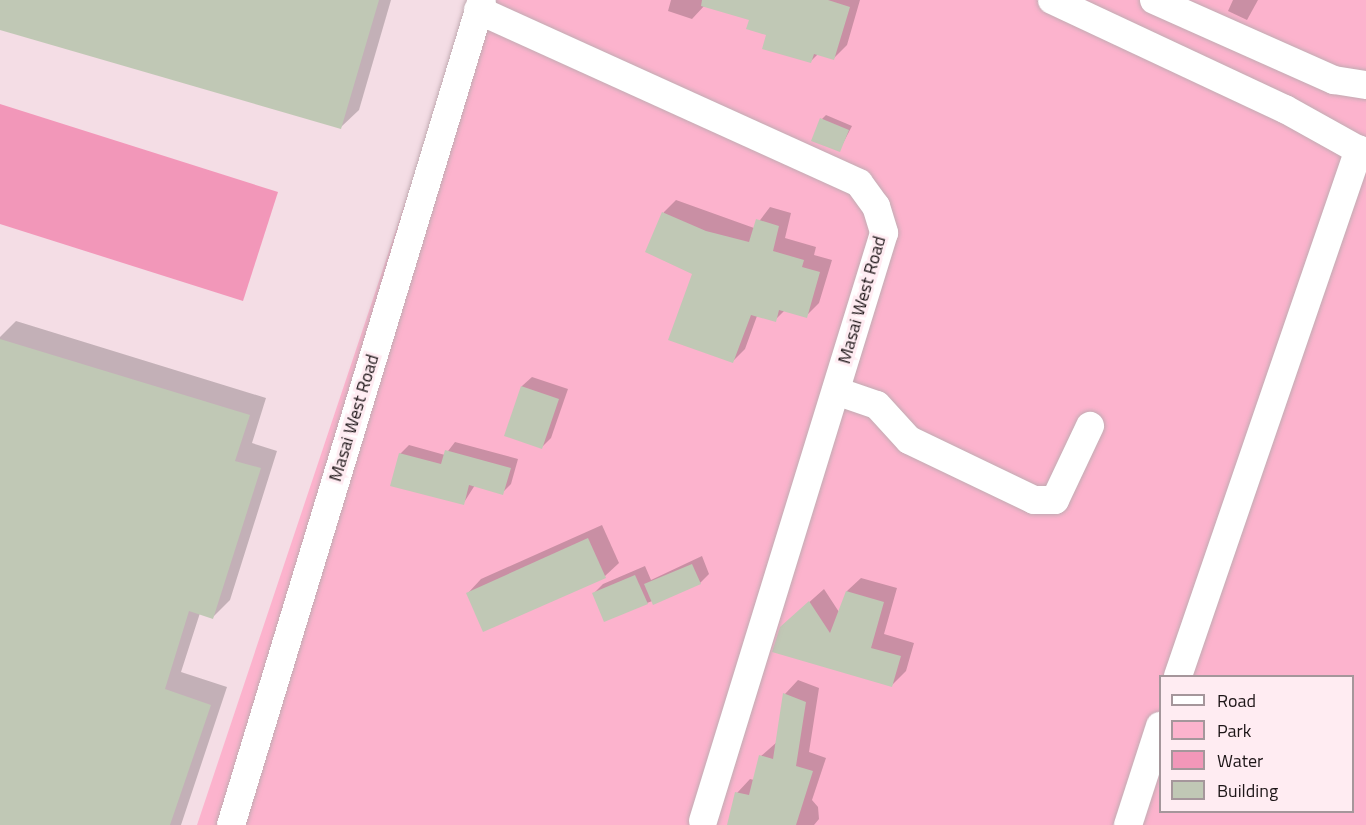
<!DOCTYPE html>
<html>
<head>
<meta charset="utf-8">
<style>
	body { margin:0 }
	#map { position:relative; width:1366px; height:825px; overflow:hidden; background:#f4dde5; font-family:"Titillium Web",sans-serif }
	div>[style] { position:absolute }
	[style*='--x'] { left:calc(var(--x)*1px); top:calc(var(--y)*1px); width:calc(var(--w)*1px); rotate:calc(var(--a)*1deg) }
	.green>* { inset:0; background:#fcb3cd }
	.water>* { inset:0; background:#f297b9 }
	.shadow>* { inset:0; background:#0003 }
	.building>* { inset:0; background:#c0c8b5 }
	.roads { filter:drop-shadow(0 0 2px #c1abb2) drop-shadow(0 0 2px #c1abb2) }
	.minor>* { height:28px; margin:-14px; padding:0 14px; transform-origin:14px; border-radius:14px; background:#fff }
	span { translate:-50% -50%; white-space:nowrap; text-align:center; line-height:1.15; -webkit-text-stroke:6px #ffecf2; paint-order:stroke }
	.street-label { font-size:18px; color:#1e1618 }
	.legend { position:absolute; left:1159px; top:675px; width:195px; height:138px; box-sizing:border-box; background:#ffecf2; border:2px solid #a5969b; margin:0; padding:8px 10px; list-style:none; font-size:18px; color:#1e1618 }
	.legend li { display:flex; align-items:center; gap:12px; height:30px }
	.legend b { width:30px; border:2px solid #a5969b }
</style>
</head>
<body>
<div id="map">
	<div class="green">
		<div style="clip-path:polygon(evenodd,473px 0,1366px 0,1366px 825px,197px 825px,473px 0,1160px 676px,1352px 676px,1352px 812px,1160px 812px,1160px 676px)"></div>
	</div>
	<div class="water">
		<div style="clip-path:polygon(0 104px,278px 192px,243px 301px,0 224px)"></div>
	</div>
	<div class="shadow">
		<div style="clip-path:polygon(0 0,391px 0,359px 110px,341px 127px,0 28px)"></div>
		<div style="clip-path:polygon(671px 0,860px 0,847px 45px,834px 58px,818px 54px,811px 61px,751px 19px,705px 5px,692px 19px,668px 11px)"></div>
		<div style="clip-path:polygon(1233px 0,1258px 0,1247px 20px,1228px 11px)"></div>
		<div style="clip-path:polygon(826px 115px,852px 126px,839px 151px,822px 119px)"></div>
		<div style="clip-path:polygon(676px 200px,754px 228px,770px 207px,791px 213px,785px 238px,816px 247px,814px 255px,832px 260px,819px 303px,806px 316px,785px 310px,775px 320px,757px 316px,745px 349px,733px 361px,694px 273px,647px 251px,664px 212px)"></div>
		<div style="clip-path:polygon(16px 321px,266px 398px,252px 443px,277px 451px,230px 600px,213px 617px,200px 613px,181px 672px,227px 687px,181px 825px,0 825px,0 337px)"></div>
		<div style="clip-path:polygon(532px 377px,568px 389px,551px 438px,542px 447px,506px 435px,522px 386px)"></div>
		<div style="clip-path:polygon(455px 442px,518px 459px,511px 484px,502px 493px,475px 485px,463px 504px,400px 454px,409px 445px,445px 455px)"></div>
		<div style="clip-path:polygon(602px 525px,619px 563px,605px 576px,468px 593px,481px 579px)"></div>
		<div style="clip-path:polygon(702px 556px,709px 574px,700px 583px,647px 603px,594px 593px,603px 584px,645px 566px,651px 580px)"></div>
		<div style="clip-path:polygon(861px 578px,897px 588px,884px 634px,914px 643px,906px 671px,892px 685px,796px 614px,824px 589px,839px 612px,847px 591px)"></div>
		<div style="clip-path:polygon(798px 680px,819px 688px,809px 752px,826px 758px,812px 800px,818px 807px,819px 819px,814px 825px,741px 825px,737px 793px,750px 779px,754px 780px,761px 756px,777px 742px,785px 694px)"></div>
	</div>
	<div class="building">
		<div style="clip-path:polygon(0 0,379px 0,341px 129px,0 30px)"></div>
		<div style="clip-path:polygon(702px 0,828px 0,850px 7px,834px 60px,814px 54px,811px 63px,762px 49px,766px 35px,746px 29px,749px 20px,701px 6px)"></div>
		<div style="clip-path:polygon(820px 118px,849px 130px,840px 152px,811px 141px)"></div>
		<div style="clip-path:polygon(662px 212px,706px 231px,749px 242px,756px 219px,779px 226px,773px 251px,804px 260px,802px 267px,820px 272px,807px 318px,779px 310px,776px 322px,751px 315px,733px 363px,668px 340px,692px 274px,645px 252px)"></div>
		<div style="clip-path:polygon(0 339px,250px 415px,235px 461px,261px 468px,213px 619px,189px 611px,165px 689px,211px 705px,170px 825px,0 825px)"></div>
		<div style="clip-path:polygon(521px 386px,559px 399px,542px 449px,504px 436px)"></div>
		<div style="clip-path:polygon(445px 450px,511px 468px,503px 495px,469px 485px,464px 505px,390px 486px,399px 453px,441px 464px)"></div>
		<div style="clip-path:polygon(588px 538px,606px 578px,483px 632px,466px 593px)"></div>
		<div style="clip-path:polygon(692px 564px,701px 584px,653px 605px,644px 584px)"></div>
		<div style="clip-path:polygon(635px 575px,648px 604px,604px 622px,592px 593px)"></div>
		<div style="clip-path:polygon(846px 591px,884px 602px,871px 648px,901px 656px,892px 687px,772px 652px,780px 627px,809px 601px,830px 633px)"></div>
		<div style="clip-path:polygon(783px 693px,806px 702px,796px 766px,813px 771px,796px 825px,727px 825px,735px 792px,749px 795px,759px 755px,773px 759px)"></div>
	</div>
	<div class="roads">
		<div class="minor">
			<div style="--x:1052;--y:0;--w:257;--a:25.1"></div>
			<div style="--x:1285;--y:109;--w:93;--a:29.1"></div>
			<div style="--x:1154;--y:0;--w:197;--a:24"></div>
			<div style="--x:1334;--y:80;--w:32;--a:9"></div>
			<div style="--x:478;--y:10;--w:418;--a:24.4"></div>
			<div style="--x:859;--y:183;--w:29;--a:54"></div>
			<div style="--x:876;--y:206;--w:28;--a:73"></div>
			<div style="--x:884;--y:233;--w:615;--a:107.11"></div>
			<div style="--x:836;--y:391;--w:43;--a:18.9"></div>
			<div style="--x:877;--y:405;--w:47;--a:47.6"></div>
			<div style="--x:909;--y:440;--w:139;--a:25.6"></div>
			<div style="--x:1034;--y:500;--w:21;--a:0"></div>
			<div style="--x:1055;--y:500;--w:82;--a:-64.7"></div>
			<div style="--x:1178;--y:676;--w:557;--a:-71.04"></div>
			<div style="--x:231;--y:825;--w:862;--a:-73.08"></div>
			<div style="--x:1128;--y:825;--w:104;--a:-72.1"></div>
		</div>
	</div>
	<div class="street-label">
		<span style="left:862px;top:300px;rotate:-74deg">Masai West Road</span>
		<span style="left:354px;top:418px;rotate:-73deg">Masai West Road</span>
	</div>
	<ul class="legend">
	<li><b style="height:8px;background:#fff"></b>Road</li>
	<li><b style="height:16px;background:#fcb3cd"></b>Park</li>
	<li><b style="height:16px;background:#f297b9"></b>Water</li>
	<li><b style="height:16px;background:#c0c8b5"></b>Building</li>
	</ul>
</div>
</body>
</html>
